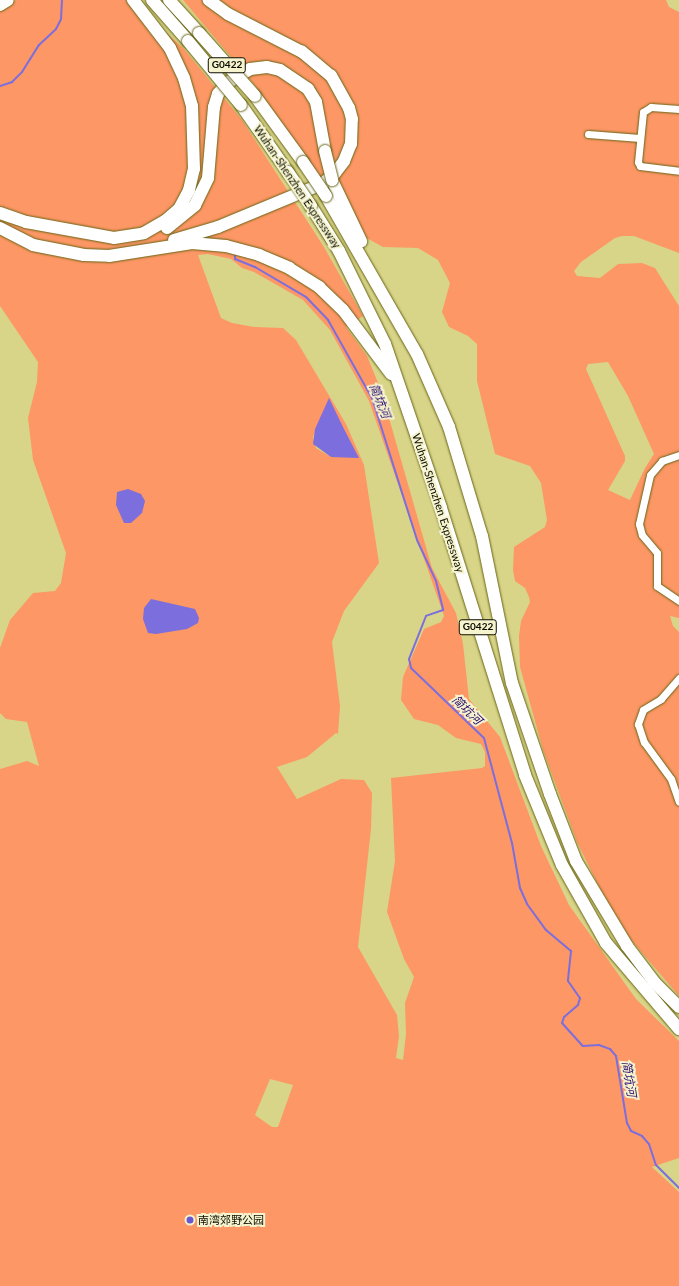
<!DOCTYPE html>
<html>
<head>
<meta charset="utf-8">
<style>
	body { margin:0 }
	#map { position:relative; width:679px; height:1286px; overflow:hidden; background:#d8d589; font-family:Lato,"Noto Sans SC",sans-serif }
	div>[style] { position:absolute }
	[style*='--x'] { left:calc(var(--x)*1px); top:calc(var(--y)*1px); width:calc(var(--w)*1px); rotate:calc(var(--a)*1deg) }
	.green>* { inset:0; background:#fd9765 }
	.water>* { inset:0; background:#7c6edc }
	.stream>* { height:2px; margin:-1px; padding:0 1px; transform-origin:1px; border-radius:1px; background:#7c6edc }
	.roads { filter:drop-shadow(0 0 1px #696516) drop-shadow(0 0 1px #696516) }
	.street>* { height:7px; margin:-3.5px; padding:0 3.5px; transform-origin:3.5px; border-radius:3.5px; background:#fff }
	.highway>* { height:12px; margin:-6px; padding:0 6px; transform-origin:6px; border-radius:6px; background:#fff }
	.bridges { filter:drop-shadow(0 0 1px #696516) drop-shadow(0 0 1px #696516) }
	.highway-bridge>* { height:12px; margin:-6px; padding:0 6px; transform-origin:6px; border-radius:6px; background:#fff }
	.dots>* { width:11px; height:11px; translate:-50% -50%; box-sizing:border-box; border:2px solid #f5f4cf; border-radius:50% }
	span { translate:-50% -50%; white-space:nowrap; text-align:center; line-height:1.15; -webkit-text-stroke:4px #f5f4cf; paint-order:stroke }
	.shield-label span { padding:1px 3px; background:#f5f4cf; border:1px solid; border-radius:3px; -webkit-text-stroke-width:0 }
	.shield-label { font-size:10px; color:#0e0d00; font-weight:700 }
	.street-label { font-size:11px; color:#0e0d00 }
	.poi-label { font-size:11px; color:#0e0d00 }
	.left { translate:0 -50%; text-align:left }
	.water-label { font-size:12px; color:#2a076e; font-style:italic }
</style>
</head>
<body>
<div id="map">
	<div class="green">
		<div style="clip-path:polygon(evenodd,16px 0,130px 0,183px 48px,242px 120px,324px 247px,363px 316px,346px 327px,367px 356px,381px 390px,432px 568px,456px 613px,463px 644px,469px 699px,500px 737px,541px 846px,569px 905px,636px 999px,679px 1041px,679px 1158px,652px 1167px,679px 1192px,679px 1286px,0 1286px,0 769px,27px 761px,39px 766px,27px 722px,6px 719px,0 713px,0 648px,10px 620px,33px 593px,55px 591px,61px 583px,66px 553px,33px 460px,28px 418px,37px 382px,38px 362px,0 306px,0 7px,16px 0,208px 254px,231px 259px,242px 268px,254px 272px,303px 300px,330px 330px,369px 401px,444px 616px,441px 622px,424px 629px,403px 677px,401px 700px,414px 719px,438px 725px,456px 738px,481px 744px,485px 752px,485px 766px,482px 768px,391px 778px,395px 861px,387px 912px,404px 959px,414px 977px,405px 1003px,406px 1034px,403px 1060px,396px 1058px,399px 1036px,397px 1015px,358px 947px,371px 829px,372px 793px,364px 780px,341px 779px,297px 799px,277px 767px,307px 757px,336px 733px,338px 734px,340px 706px,332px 642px,344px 611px,379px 563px,364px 465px,346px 424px,296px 340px,283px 328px,254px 327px,232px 323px,221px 318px,198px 255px,208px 254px,16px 0,329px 399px,331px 457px,316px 448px,313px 437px,329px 399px,16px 0,270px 1079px,293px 1085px,278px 1127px,272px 1127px,255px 1115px,270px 1079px)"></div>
		<div style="clip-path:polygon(evenodd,183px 0,666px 0,669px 7px,679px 12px,679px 253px,634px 236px,622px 236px,615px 238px,581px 262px,574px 271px,577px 276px,600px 278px,618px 264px,642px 263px,655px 268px,679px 306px,679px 618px,670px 616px,673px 626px,679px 632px,679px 996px,631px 940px,602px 893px,577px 842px,543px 750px,520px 667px,519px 636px,521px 621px,530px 602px,529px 597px,525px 588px,515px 581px,513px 570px,514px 547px,545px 527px,547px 520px,541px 483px,530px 466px,495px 454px,477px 381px,477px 344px,468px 336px,449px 327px,442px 312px,450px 283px,438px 260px,418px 248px,383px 247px,361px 235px,252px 82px,183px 0,608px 362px,628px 396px,654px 454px,645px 468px,630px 500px,608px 490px,625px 461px,625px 456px,586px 369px,588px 364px,608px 362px)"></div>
	</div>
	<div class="water">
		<div style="clip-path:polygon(329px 398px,344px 429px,359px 458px,331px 457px,313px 444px,315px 429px)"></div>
		<div style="clip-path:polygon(128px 489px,141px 494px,145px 501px,142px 513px,131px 523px,124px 523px,116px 505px,117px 492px)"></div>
		<div style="clip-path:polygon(151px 599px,195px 609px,199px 618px,198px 623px,187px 629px,156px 634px,148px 633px,143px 619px,144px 608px)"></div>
	</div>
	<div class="stream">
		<div style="--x:0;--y:86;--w:13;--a:-18"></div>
		<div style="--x:12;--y:82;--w:14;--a:-45"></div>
		<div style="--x:22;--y:72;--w:32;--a:-58"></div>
		<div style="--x:39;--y:45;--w:23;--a:-43"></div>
		<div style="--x:56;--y:29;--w:11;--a:-63"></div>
		<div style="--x:61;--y:19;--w:19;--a:-87"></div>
		<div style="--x:235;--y:253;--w:6;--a:90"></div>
		<div style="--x:235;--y:259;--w:22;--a:22"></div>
		<div style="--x:255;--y:267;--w:59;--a:30.5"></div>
		<div style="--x:306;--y:297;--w:32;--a:46"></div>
		<div style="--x:328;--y:320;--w:90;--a:60.6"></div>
		<div style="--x:372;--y:398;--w:149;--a:72.4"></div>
		<div style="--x:417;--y:540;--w:45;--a:65.1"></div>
		<div style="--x:436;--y:581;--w:30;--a:76"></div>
		<div style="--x:443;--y:610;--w:18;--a:161"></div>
		<div style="--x:426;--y:616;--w:46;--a:111.6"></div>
		<div style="--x:409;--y:659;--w:9;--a:77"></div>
		<div style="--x:411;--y:668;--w:101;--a:43.8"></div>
		<div style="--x:484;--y:738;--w:109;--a:75.1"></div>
		<div style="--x:512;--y:843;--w:46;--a:79.9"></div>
		<div style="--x:520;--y:888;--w:17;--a:66"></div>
		<div style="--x:527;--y:904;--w:32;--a:54"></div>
		<div style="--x:546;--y:930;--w:33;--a:40"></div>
		<div style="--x:571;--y:951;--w:30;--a:96"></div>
		<div style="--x:568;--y:981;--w:21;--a:55"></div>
		<div style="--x:580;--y:998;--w:7;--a:106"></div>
		<div style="--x:578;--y:1005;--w:18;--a:139"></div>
		<div style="--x:564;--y:1017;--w:6;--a:108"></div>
		<div style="--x:562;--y:1023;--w:31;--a:48"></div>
		<div style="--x:583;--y:1046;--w:16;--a:-4"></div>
		<div style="--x:599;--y:1045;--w:12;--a:20"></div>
		<div style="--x:610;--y:1049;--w:9;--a:49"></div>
		<div style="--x:616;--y:1056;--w:68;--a:80.7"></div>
		<div style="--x:627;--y:1123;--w:9;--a:63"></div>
		<div style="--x:631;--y:1131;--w:12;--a:24"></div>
		<div style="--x:642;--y:1136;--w:11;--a:49"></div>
		<div style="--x:649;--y:1144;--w:22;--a:72"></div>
		<div style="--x:656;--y:1165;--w:33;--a:45"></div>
	</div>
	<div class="roads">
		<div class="street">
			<div style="--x:679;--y:109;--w:28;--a:-176"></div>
			<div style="--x:651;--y:107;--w:9;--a:148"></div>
			<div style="--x:643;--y:112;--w:50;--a:95.7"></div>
			<div style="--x:638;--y:162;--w:4;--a:63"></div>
			<div style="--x:640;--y:166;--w:39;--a:7"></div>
			<div style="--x:588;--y:134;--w:52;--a:4.4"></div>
			<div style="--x:679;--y:455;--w:18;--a:161"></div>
			<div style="--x:662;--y:461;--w:18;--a:131"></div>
			<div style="--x:650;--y:475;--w:50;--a:102.7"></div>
			<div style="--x:639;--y:524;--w:11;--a:75"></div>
			<div style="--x:642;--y:535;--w:23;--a:50"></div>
			<div style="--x:657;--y:553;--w:33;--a:90"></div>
			<div style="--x:657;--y:586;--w:27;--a:34"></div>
			<div style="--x:679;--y:678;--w:28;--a:131"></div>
			<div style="--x:661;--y:699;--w:21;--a:149"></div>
			<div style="--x:643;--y:710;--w:15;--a:110"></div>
			<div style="--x:638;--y:724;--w:19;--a:72"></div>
			<div style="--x:644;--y:742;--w:46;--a:53.9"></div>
			<div style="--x:671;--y:779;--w:24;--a:71"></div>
		</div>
		<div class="highway">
			<div style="--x:152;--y:0;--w:55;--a:48.7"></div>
			<div style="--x:169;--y:0;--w:45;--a:47.7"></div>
			<div style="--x:0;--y:5;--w:9;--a:-32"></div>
			<div style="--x:255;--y:96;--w:82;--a:54"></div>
			<div style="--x:241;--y:105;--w:82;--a:55"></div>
			<div style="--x:332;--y:180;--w:68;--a:64.6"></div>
			<div style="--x:326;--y:196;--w:182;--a:60.1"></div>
			<div style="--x:417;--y:354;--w:80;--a:66.3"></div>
			<div style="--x:449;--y:427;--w:114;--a:73.2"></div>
			<div style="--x:482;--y:536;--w:150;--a:78.5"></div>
			<div style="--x:512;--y:683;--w:117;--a:71.1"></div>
			<div style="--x:550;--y:794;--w:72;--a:68.8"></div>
			<div style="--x:576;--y:861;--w:99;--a:59"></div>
			<div style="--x:627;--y:946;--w:46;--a:52.9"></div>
			<div style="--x:655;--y:983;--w:34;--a:45"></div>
			<div style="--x:311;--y:206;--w:53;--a:58.1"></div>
			<div style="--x:339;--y:251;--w:104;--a:63.7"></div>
			<div style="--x:385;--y:344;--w:173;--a:71.1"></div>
			<div style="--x:441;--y:508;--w:280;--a:72.5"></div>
			<div style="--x:525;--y:775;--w:97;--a:67.7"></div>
			<div style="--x:562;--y:865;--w:90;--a:60.6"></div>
			<div style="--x:606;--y:943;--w:113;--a:49.7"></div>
			<div style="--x:0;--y:213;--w:28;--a:19"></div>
			<div style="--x:26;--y:222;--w:89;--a:10.3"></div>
			<div style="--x:114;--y:238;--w:30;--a:-9"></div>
			<div style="--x:144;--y:233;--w:24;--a:-30"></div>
			<div style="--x:165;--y:221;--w:18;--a:-41"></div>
			<div style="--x:179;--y:209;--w:21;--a:-62"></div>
			<div style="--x:189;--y:190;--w:22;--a:-77"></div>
			<div style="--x:194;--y:169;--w:63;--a:-91.8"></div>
			<div style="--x:192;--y:106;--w:29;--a:-106"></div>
			<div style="--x:184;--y:78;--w:33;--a:-115"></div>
			<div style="--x:170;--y:48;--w:61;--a:-127.6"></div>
			<div style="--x:0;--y:228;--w:37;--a:27"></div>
			<div style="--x:33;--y:245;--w:52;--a:11.1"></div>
			<div style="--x:84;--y:255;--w:25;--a:2"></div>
			<div style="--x:109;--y:256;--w:84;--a:-8.9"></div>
			<div style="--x:192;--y:243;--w:34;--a:5"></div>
			<div style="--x:226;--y:246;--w:34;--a:15"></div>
			<div style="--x:259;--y:255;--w:33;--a:23"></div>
			<div style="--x:289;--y:268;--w:36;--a:32"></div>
			<div style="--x:319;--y:287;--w:33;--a:44"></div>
			<div style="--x:343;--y:310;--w:80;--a:53.1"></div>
			<div style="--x:167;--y:228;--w:36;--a:-39"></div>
			<div style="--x:195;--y:205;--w:30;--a:-64"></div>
			<div style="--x:208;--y:178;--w:71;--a:-85.2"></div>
			<div style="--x:214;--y:107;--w:14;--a:-73"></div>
			<div style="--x:218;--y:94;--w:14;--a:-51"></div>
			<div style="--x:227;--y:83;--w:27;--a:-31"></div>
			<div style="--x:250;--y:69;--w:17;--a:-7"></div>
			<div style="--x:267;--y:67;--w:13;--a:13"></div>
			<div style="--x:280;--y:70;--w:34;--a:34"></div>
			<div style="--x:308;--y:89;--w:15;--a:58"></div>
			<div style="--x:316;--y:102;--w:50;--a:79.6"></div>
			<div style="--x:174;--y:240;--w:46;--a:-16.5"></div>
			<div style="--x:218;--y:227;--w:113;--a:-22.5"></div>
			<div style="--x:322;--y:184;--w:17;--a:-40"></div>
			<div style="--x:335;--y:173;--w:15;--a:-53"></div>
			<div style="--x:344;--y:161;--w:18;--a:-68"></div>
			<div style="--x:351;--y:144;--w:25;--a:-88"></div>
			<div style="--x:352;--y:119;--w:11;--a:-105"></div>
			<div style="--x:349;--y:108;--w:37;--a:-119"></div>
			<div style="--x:331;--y:76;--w:38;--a:-140"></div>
			<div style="--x:302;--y:52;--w:83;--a:-152.8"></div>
			<div style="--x:228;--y:14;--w:24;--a:-144"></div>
		</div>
	</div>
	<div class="bridges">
		<div class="highway-bridge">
			<div style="--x:199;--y:33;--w:84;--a:48.4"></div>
			<div style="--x:188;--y:41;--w:83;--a:50.4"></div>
			<div style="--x:325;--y:151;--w:30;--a:76"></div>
			<div style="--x:303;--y:162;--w:41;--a:55.9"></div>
			<div style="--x:288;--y:172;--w:41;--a:55.9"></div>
		</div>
	</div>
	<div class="dots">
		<div style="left:190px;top:1220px;background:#6a56d0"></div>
	</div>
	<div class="shield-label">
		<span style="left:227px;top:65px">G0422</span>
		<span style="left:478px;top:627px">G0422</span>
	</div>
	<div class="street-label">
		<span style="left:297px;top:187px;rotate:56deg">Wuhan-Shenzhen Expressway</span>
		<span style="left:438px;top:503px;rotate:72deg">Wuhan-Shenzhen Expressway</span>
	</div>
	<div class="poi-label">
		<span class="left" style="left:198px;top:1220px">南湾郊野公园</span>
	</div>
	<div class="water-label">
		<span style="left:380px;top:401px;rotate:68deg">简坑河</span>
		<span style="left:467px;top:710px;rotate:44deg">简坑河</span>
		<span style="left:629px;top:1079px;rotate:81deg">简坑河</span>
	</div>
</div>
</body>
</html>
